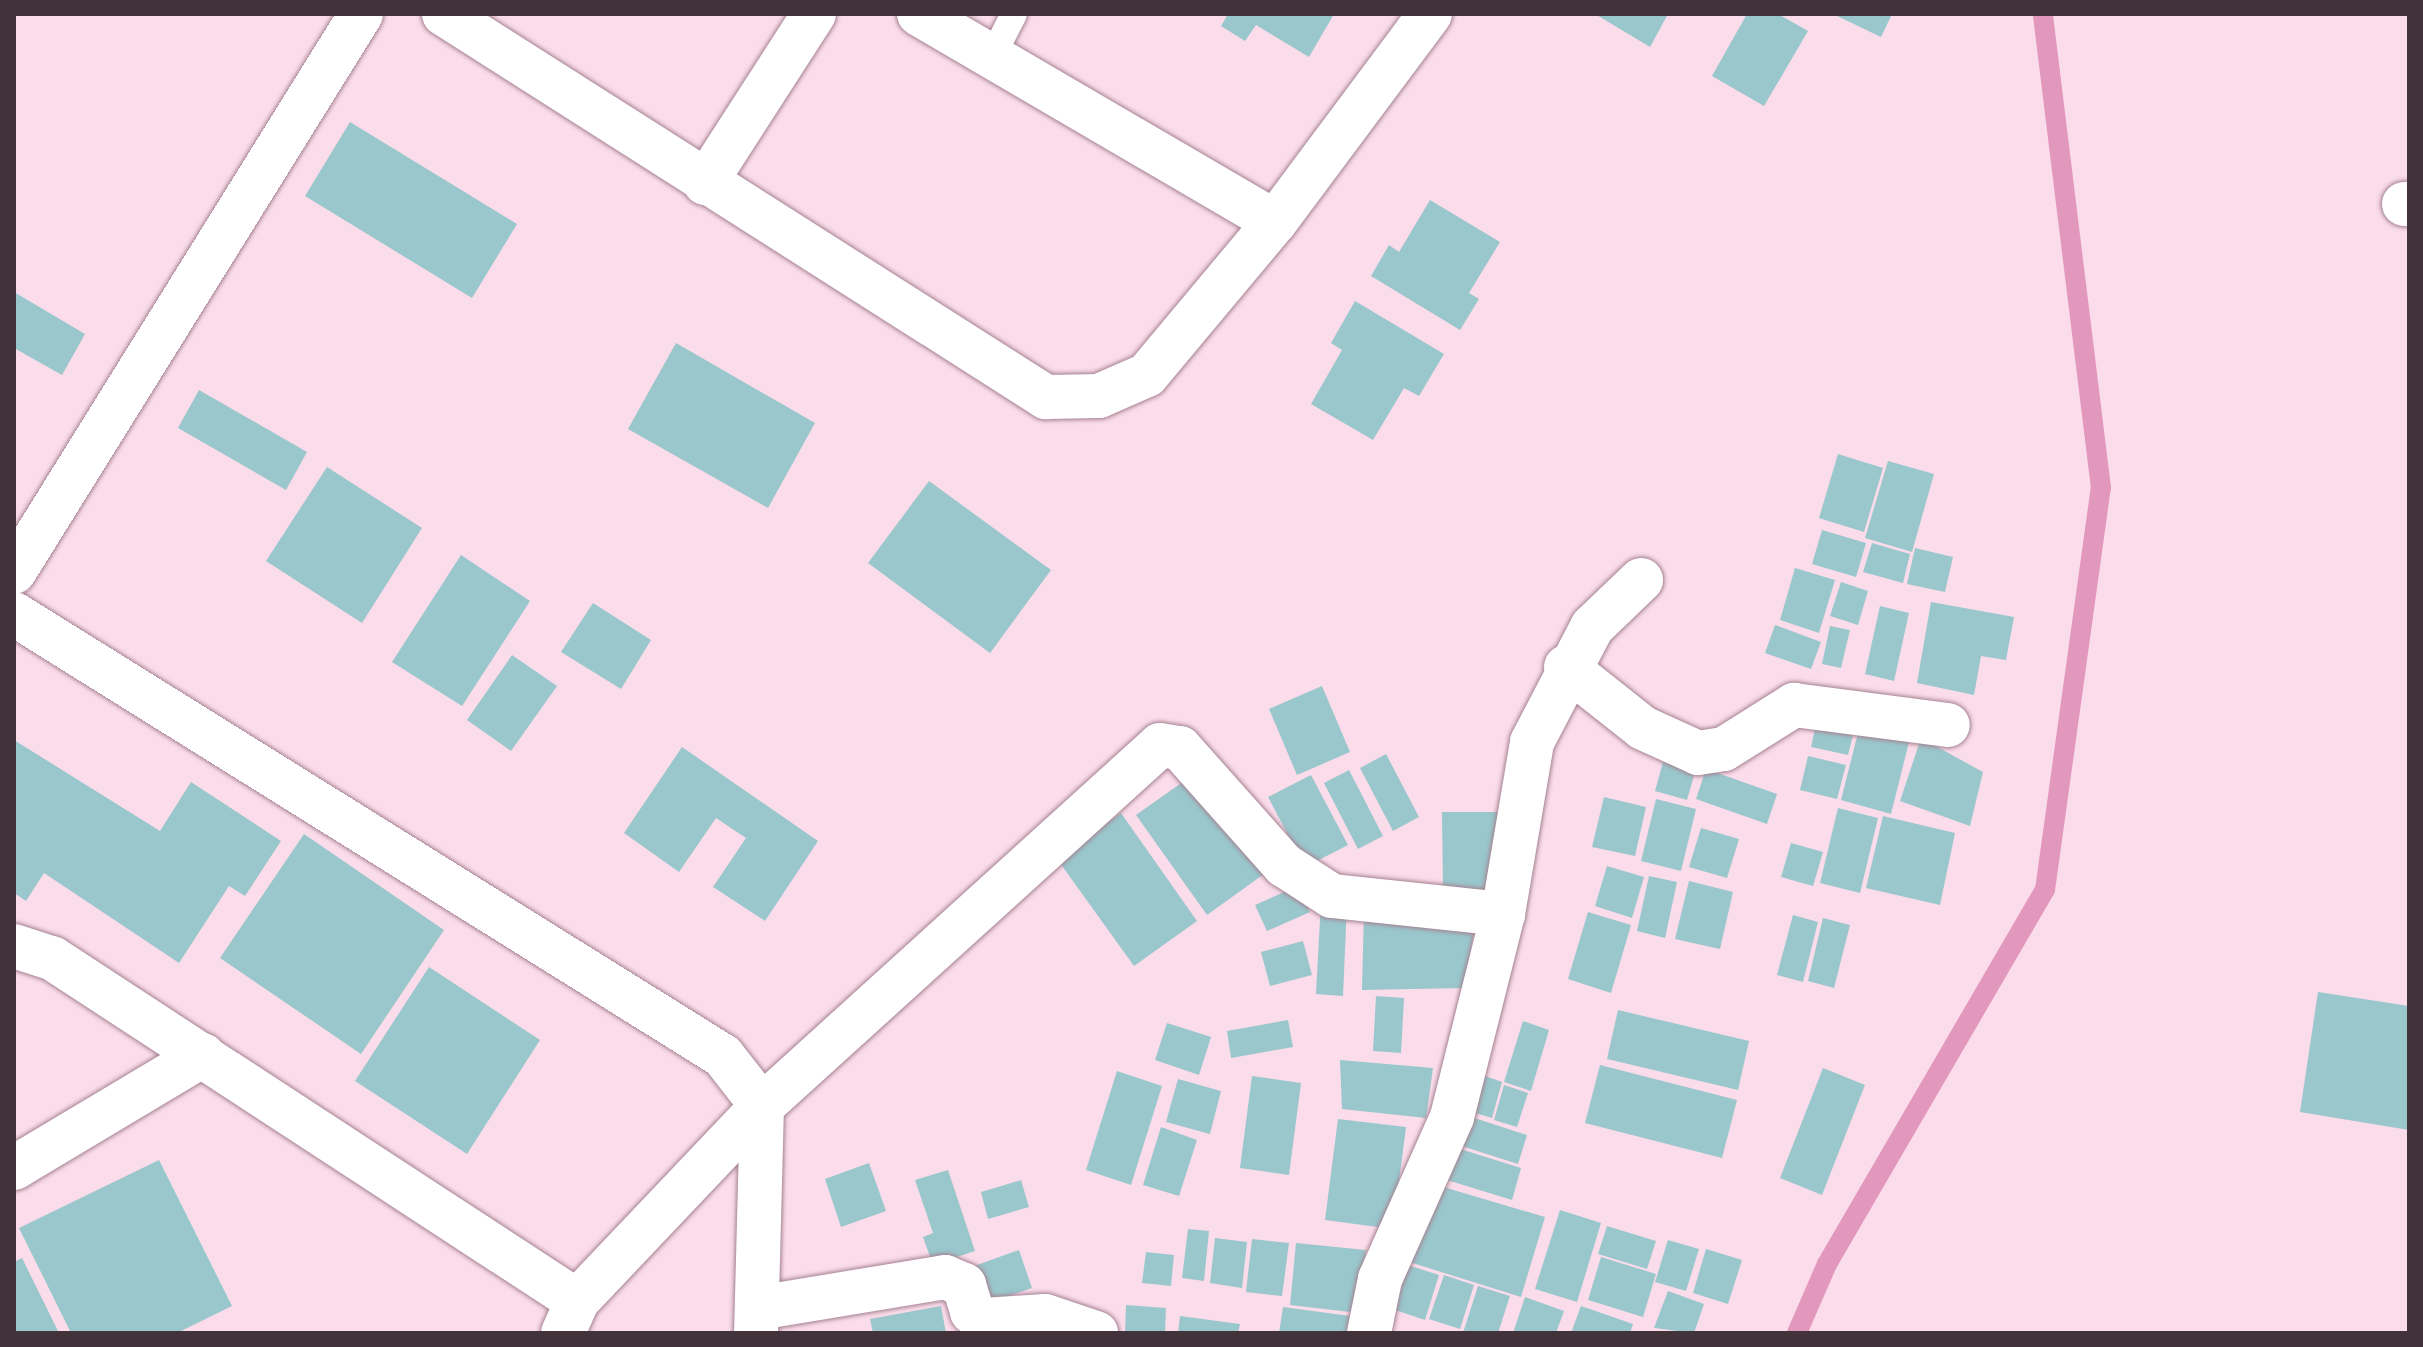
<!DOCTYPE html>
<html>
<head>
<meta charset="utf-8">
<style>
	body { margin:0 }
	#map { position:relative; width:2423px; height:1347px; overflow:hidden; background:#fbdcea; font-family:"Space Grotesk",sans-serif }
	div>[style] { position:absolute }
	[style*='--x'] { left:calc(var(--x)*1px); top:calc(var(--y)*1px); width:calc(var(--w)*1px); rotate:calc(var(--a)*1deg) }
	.stream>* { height:20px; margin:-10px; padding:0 10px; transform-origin:10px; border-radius:10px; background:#e297bc }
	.building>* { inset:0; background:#99c7cc }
	.roads { filter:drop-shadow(0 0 2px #a58292) drop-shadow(0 0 2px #a58292) }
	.service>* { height:26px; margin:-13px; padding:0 13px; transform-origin:13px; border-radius:13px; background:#fff }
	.minor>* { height:44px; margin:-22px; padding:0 22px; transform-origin:22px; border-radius:22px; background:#fff }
	.tertiary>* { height:44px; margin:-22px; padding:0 22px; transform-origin:22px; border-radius:22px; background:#fff }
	span { translate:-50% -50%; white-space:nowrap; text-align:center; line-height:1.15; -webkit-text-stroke:7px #fff; paint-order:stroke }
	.frame { position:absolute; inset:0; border:16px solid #42333a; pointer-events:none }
</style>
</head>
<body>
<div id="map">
	<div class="stream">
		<div style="--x:1797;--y:1333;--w:75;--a:-66.5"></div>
		<div style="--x:1827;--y:1264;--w:433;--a:-59.8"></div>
		<div style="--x:2045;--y:890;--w:406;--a:-82.1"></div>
		<div style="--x:2101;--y:488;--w:478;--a:-97"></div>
	</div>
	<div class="building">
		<div style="clip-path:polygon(1228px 14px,1334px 14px,1309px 57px,1256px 25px,1245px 41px,1221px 26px)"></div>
		<div style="clip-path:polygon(1595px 14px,1668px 14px,1650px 47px)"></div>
		<div style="clip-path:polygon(1747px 14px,1778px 14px,1808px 31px,1764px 106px,1712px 76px)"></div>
		<div style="clip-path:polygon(1833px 14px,1892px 14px,1881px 37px)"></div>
		<div style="clip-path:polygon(350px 122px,517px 224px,472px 298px,305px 196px)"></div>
		<div style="clip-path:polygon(1430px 200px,1500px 242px,1469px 293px,1479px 299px,1460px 330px,1371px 276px,1389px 245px,1399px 252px)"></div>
		<div style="clip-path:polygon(14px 292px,85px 334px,62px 375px,14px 348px)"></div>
		<div style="clip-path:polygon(1355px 301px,1444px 354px,1419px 396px,1404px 388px,1373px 440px,1311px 404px,1342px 350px,1331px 343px)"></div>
		<div style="clip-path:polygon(676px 343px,815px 423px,768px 508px,628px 429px)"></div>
		<div style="clip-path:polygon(199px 390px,307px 452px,286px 490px,178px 428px)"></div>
		<div style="clip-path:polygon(1838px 454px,1883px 468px,1864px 532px,1819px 518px)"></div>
		<div style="clip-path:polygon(1888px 461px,1934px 474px,1912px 552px,1865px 538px)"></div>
		<div style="clip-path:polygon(327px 467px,422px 528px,362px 623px,266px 561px)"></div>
		<div style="clip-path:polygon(929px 481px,1051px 570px,990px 653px,868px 563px)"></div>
		<div style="clip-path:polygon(1822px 530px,1866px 543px,1856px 577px,1812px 564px)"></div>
		<div style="clip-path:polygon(1872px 543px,1910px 554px,1903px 583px,1863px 572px)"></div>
		<div style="clip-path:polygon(1915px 548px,1953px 557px,1945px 592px,1907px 584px)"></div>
		<div style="clip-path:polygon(461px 555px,530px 601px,462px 706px,392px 662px)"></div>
		<div style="clip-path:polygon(1795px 568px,1835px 580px,1819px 633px,1780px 620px)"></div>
		<div style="clip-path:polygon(1841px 582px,1868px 591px,1858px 625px,1830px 616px)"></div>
		<div style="clip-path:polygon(1931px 602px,2014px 617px,2006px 660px,1981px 656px,1974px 695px,1917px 683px)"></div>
		<div style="clip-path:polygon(593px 603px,651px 640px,621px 689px,561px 652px)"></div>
		<div style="clip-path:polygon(1880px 606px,1909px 613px,1894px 681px,1865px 674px)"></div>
		<div style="clip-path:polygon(1775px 625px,1821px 642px,1811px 669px,1765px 653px)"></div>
		<div style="clip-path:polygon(1830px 626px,1850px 630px,1841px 668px,1822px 664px)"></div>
		<div style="clip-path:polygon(512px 655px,557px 686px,511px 751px,467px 720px)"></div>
		<div style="clip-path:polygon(1322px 686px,1350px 752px,1297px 775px,1269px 709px)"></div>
		<div style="clip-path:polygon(1819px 710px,1857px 719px,1848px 755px,1811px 747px)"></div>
		<div style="clip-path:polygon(1863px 713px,1913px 726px,1891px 814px,1841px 800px)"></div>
		<div style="clip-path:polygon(1921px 738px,1983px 772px,1970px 826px,1900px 801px)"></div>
		<div style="clip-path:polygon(14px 740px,160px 831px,191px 782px,281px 841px,245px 896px,229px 886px,179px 963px,44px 873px,26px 901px,14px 893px)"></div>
		<div style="clip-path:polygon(682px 747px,818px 841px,765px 921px,713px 887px,746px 838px,716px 818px,679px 872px,624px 833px)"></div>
		<div style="clip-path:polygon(1386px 754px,1419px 817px,1393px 831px,1360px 768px)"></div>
		<div style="clip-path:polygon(1808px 756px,1846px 765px,1837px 799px,1800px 790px)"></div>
		<div style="clip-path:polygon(1663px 762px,1695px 772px,1687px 800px,1655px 791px)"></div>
		<div style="clip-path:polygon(1706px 769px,1777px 794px,1767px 824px,1696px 799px)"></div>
		<div style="clip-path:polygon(1349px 770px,1383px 836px,1358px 849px,1324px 783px)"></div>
		<div style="clip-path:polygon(1194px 774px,1264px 874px,1207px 915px,1136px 815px)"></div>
		<div style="clip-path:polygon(1311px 775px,1348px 845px,1305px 867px,1268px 797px)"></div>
		<div style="clip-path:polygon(1604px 797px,1646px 807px,1635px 856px,1592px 847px)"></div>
		<div style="clip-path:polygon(1656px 799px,1696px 809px,1681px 871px,1641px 861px)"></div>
		<div style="clip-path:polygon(1838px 808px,1878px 818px,1860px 893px,1820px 883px)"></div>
		<div style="clip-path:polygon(1442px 812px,1505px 812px,1505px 891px,1443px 891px)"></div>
		<div style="clip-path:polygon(1121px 813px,1197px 921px,1134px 966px,1057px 859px)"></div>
		<div style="clip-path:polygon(1883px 816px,1955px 833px,1940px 905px,1866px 888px)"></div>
		<div style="clip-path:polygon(1701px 828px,1739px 839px,1727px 878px,1689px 867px)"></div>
		<div style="clip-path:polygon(304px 834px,444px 930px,361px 1054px,220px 958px)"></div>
		<div style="clip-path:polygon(1791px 843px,1823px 852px,1813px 886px,1781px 877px)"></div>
		<div style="clip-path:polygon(1607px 866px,1644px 877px,1632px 918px,1595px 906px)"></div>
		<div style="clip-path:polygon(1649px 876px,1677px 882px,1665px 938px,1637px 931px)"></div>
		<div style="clip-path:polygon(1689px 881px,1733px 892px,1720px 949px,1675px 939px)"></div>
		<div style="clip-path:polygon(1298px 886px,1310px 912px,1267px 931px,1255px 905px)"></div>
		<div style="clip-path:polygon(1321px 901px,1347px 903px,1343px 996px,1316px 994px)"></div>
		<div style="clip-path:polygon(1364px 908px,1475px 926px,1464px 988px,1362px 990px)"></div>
		<div style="clip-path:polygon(1588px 912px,1631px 925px,1611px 993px,1568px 979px)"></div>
		<div style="clip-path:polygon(1793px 915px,1818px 922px,1803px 982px,1777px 975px)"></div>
		<div style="clip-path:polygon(1823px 918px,1850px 925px,1834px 988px,1808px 981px)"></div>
		<div style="clip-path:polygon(1303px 941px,1312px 975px,1270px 986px,1261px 952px)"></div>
		<div style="clip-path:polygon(429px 967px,540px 1040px,467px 1154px,355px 1081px)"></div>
		<div style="clip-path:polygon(2318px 992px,2409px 1006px,2409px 1130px,2300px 1112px)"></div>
		<div style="clip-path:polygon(1376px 996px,1404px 998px,1401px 1053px,1373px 1051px)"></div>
		<div style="clip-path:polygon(1618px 1010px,1749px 1041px,1738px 1090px,1607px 1059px)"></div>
		<div style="clip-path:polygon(1288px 1020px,1293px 1047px,1231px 1058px,1227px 1031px)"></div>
		<div style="clip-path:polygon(1523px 1021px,1549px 1030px,1531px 1091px,1504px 1082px)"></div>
		<div style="clip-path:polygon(1167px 1023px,1211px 1037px,1199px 1075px,1155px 1060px)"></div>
		<div style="clip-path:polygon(1340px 1060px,1433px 1068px,1426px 1118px,1342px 1109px)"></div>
		<div style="clip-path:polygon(1600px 1065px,1737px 1100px,1722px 1158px,1585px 1123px)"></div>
		<div style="clip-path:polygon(1823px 1068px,1865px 1085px,1822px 1195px,1780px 1178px)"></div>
		<div style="clip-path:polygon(1117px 1071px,1162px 1086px,1131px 1185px,1086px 1170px)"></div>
		<div style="clip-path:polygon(1474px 1072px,1502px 1082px,1492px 1118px,1462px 1109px)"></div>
		<div style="clip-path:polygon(1252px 1076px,1301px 1083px,1289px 1175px,1240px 1168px)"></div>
		<div style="clip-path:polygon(1178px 1079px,1221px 1091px,1210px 1134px,1166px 1122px)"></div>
		<div style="clip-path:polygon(1504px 1085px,1528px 1093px,1517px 1127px,1494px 1120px)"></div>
		<div style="clip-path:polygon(1465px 1115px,1527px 1135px,1518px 1164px,1455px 1144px)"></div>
		<div style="clip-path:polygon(1338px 1119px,1406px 1127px,1393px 1229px,1325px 1220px)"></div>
		<div style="clip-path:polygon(1161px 1127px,1197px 1140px,1179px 1196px,1143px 1185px)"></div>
		<div style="clip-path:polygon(1457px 1148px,1521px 1168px,1512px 1200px,1447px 1180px)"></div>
		<div style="clip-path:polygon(159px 1160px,232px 1306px,177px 1333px,71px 1333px,19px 1228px)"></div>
		<div style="clip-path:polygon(869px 1163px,886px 1211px,841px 1227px,825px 1179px)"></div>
		<div style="clip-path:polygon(948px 1170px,975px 1251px,933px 1265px,923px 1237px,933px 1233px,915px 1180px)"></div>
		<div style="clip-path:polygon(1021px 1180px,1029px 1207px,988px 1219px,981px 1192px)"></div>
		<div style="clip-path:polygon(1430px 1183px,1545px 1217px,1521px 1297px,1406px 1261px)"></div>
		<div style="clip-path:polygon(1560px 1210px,1601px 1223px,1577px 1302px,1535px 1289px)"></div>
		<div style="clip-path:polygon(1607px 1226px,1656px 1241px,1647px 1269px,1598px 1254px)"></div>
		<div style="clip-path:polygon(1188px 1229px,1209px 1231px,1204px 1281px,1182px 1278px)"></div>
		<div style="clip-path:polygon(1215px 1238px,1247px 1242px,1242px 1288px,1210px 1283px)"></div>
		<div style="clip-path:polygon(1252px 1239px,1289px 1243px,1282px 1296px,1246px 1292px)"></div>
		<div style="clip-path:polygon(1668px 1240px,1699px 1249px,1686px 1291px,1655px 1282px)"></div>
		<div style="clip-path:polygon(1296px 1243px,1366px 1250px,1359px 1313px,1290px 1305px)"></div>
		<div style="clip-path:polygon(1706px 1249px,1742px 1260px,1728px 1304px,1693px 1293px)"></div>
		<div style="clip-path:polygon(1019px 1250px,1032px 1288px,977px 1307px,963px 1270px)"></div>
		<div style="clip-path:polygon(1146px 1252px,1174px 1255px,1171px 1286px,1142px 1283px)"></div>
		<div style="clip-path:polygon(1601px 1257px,1656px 1274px,1643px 1317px,1588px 1300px)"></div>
		<div style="clip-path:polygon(22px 1258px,59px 1333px,14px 1333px,14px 1262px)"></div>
		<div style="clip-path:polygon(1408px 1265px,1439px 1275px,1425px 1320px,1395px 1310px)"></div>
		<div style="clip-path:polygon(1444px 1275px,1474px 1285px,1460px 1329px,1429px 1319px)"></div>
		<div style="clip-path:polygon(1478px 1286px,1510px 1296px,1498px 1333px,1463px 1333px)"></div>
		<div style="clip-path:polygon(1668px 1291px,1704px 1304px,1694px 1333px,1654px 1328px)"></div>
		<div style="clip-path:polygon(1525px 1297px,1564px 1311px,1556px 1333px,1513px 1333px)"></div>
		<div style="clip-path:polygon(1126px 1305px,1166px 1308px,1165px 1333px,1125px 1333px)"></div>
		<div style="clip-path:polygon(941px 1306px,946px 1333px,873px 1333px,870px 1319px)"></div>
		<div style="clip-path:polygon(1581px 1306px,1633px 1324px,1630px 1333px,1571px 1333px)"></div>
		<div style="clip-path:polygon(1283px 1307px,1350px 1316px,1348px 1333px,1279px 1333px)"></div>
		<div style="clip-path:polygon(1180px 1316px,1240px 1324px,1238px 1333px,1178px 1333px)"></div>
	</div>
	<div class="roads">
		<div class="service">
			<div style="--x:992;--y:57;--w:48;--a:-62.9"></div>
		</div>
		<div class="minor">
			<div style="--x:444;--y:14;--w:714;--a:32.47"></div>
			<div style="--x:1046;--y:397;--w:53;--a:-1.1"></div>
			<div style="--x:1099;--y:396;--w:52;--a:-23.6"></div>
			<div style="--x:1147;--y:375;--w:199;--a:-50.1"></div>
			<div style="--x:1275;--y:222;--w:259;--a:-53.3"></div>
			<div style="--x:919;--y:14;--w:412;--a:30.3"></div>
			<div style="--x:705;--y:183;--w:201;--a:-57.2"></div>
			<div style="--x:2404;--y:204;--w:5;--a:0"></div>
			<div style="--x:14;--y:572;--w:657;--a:-58.12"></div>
			<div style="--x:1566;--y:667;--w:98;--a:38.4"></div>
			<div style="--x:1643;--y:728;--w:60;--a:24.4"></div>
			<div style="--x:1698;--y:753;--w:26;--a:-9"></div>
			<div style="--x:1724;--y:749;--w:83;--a:-32.2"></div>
			<div style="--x:1794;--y:705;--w:155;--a:7.4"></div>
			<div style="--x:14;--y:946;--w:40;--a:18"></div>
			<div style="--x:52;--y:958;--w:627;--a:33.16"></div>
			<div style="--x:14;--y:1168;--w:220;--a:-30.9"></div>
			<div style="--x:758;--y:1308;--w:190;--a:-9.4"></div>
			<div style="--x:945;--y:1277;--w:21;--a:23"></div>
			<div style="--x:964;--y:1285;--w:28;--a:73"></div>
			<div style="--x:972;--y:1312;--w:14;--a:36"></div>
			<div style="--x:983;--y:1320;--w:62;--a:-3.7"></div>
			<div style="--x:1045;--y:1316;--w:54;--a:18.4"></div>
			<div style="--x:563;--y:1333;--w:35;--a:-66"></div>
			<div style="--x:577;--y:1301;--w:269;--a:-46.5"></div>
			<div style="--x:762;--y:1106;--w:537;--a:-42.21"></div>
			<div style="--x:1160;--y:745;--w:20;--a:9"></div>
			<div style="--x:1180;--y:748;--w:157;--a:48.4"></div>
			<div style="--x:1284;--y:865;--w:57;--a:32.9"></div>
			<div style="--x:1332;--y:896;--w:172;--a:6"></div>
			<div style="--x:1369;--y:1333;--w:55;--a:-78.5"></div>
			<div style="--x:1380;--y:1279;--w:177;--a:-66"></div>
			<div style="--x:1452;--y:1117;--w:209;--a:-75.9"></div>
			<div style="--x:1503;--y:914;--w:174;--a:-80.4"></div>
			<div style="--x:1532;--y:742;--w:130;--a:-62.4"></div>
			<div style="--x:1592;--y:627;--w:68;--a:-43.8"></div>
		</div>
		<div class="tertiary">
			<div style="--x:14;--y:614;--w:835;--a:31.94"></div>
			<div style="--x:723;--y:1056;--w:63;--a:52"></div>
			<div style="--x:762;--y:1106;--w:227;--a:91.5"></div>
		</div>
	</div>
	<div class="frame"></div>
</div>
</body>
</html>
